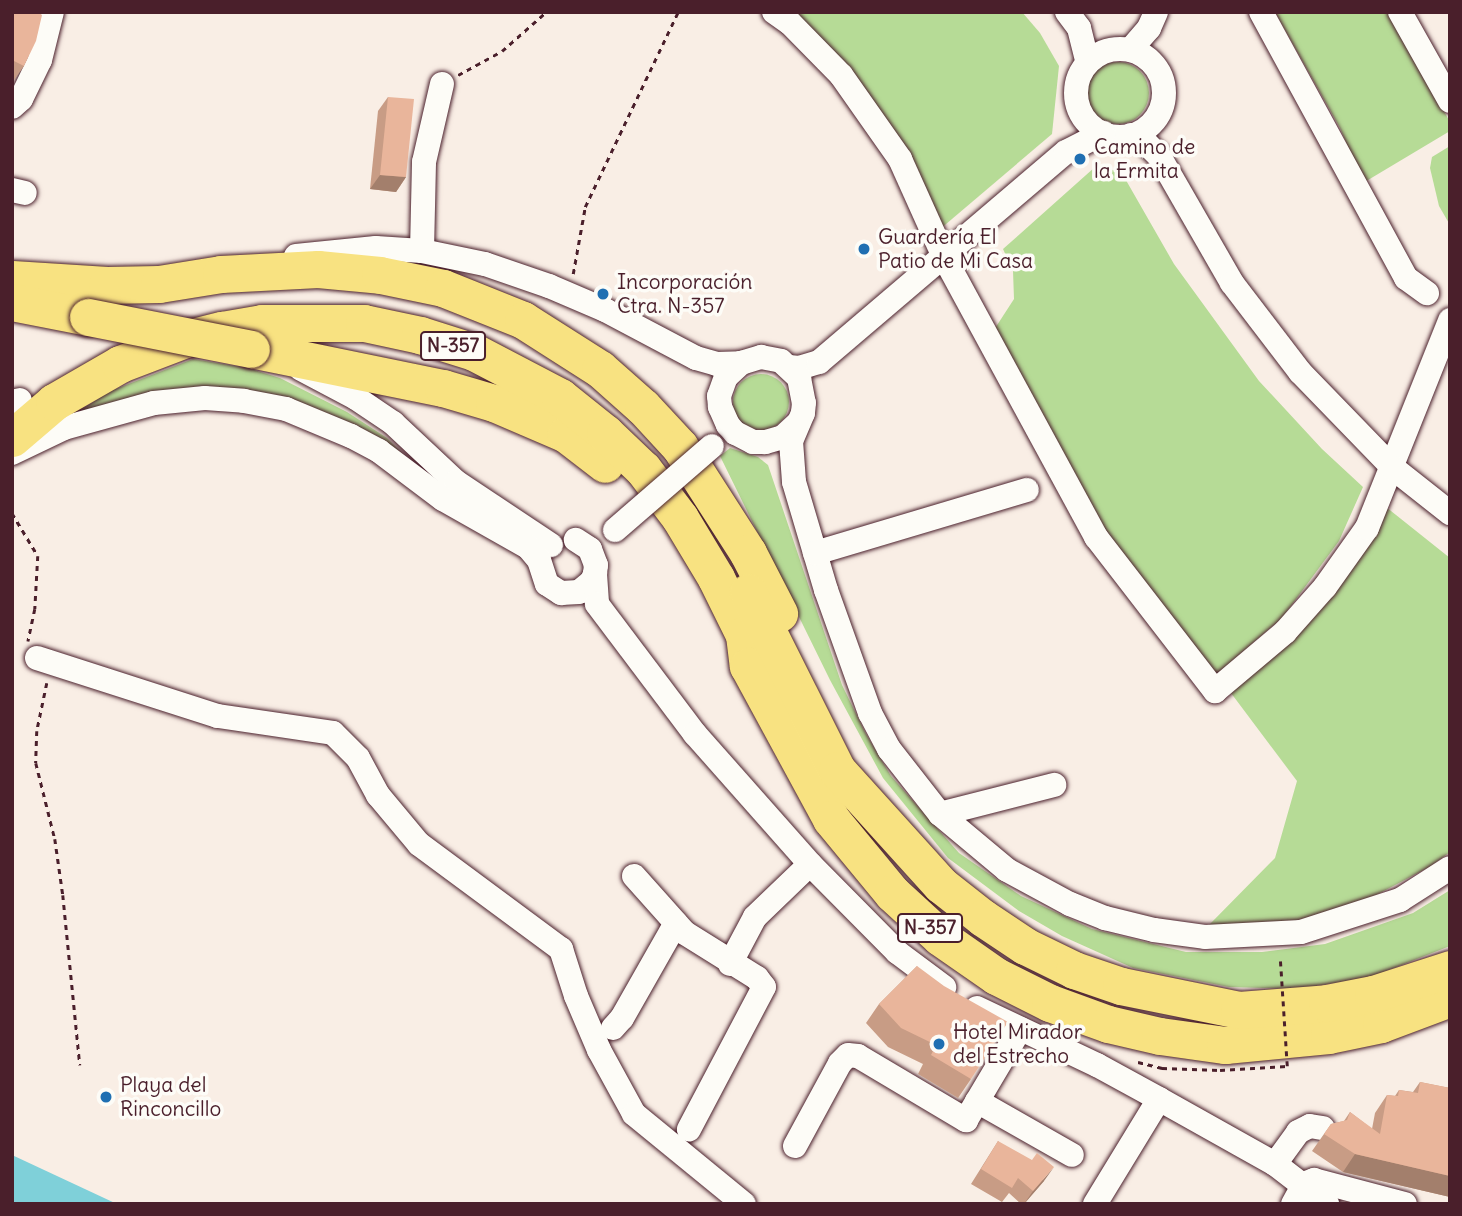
<!DOCTYPE html>
<html>
<head>
<meta charset="utf-8">
<style>
	body { margin:0 }
	#map { position:relative; width:1462px; height:1216px; overflow:hidden; background:#f9eee5; font-family:Delius,sans-serif }
	div>[style] { position:absolute }
	[style*='--x'] { left:calc(var(--x)*1px); top:calc(var(--y)*1px); width:calc(var(--w)*1px); rotate:calc(var(--a)*1deg) }
	.green>* { inset:0; background:#b6db96 }
	.round { border-radius:50% }
	.water>* { inset:0; background:#7fd0d9 }
	.path>* { height:2.5px; margin-top:-1.25px; transform-origin:0; background:repeating-linear-gradient(90deg,#4a1f2b 0 5px,transparent 0 10px) }
	.roads { filter:drop-shadow(0 0 2px #4a1f2b) drop-shadow(0 0 2px #4a1f2b) }
	.minor>* { height:24px; margin:-12px; padding:0 12px; transform-origin:12px; border-radius:12px; background:#fdfcf7 }
	.minor>.ring { margin:-12px; padding:0; box-sizing:content-box; background:none; border:24px solid #fdfcf7; border-radius:50% }
	.highway>* { height:37px; margin:-18.5px; padding:0 18.5px; transform-origin:18.5px; border-radius:18.5px; background:#f8e281 }
	.path-bridge>* { height:2.5px; margin-top:-1.25px; transform-origin:0; background:repeating-linear-gradient(90deg,#4a1f2b 0 5px,transparent 0 10px) }
	.bridges { filter:drop-shadow(0 0 2px #4a1f2b) drop-shadow(0 0 2px #4a1f2b) }
	.minor-bridge>* { height:24px; margin:-12px; padding:0 12px; transform-origin:12px; border-radius:12px; background:#fdfcf7 }
	.highway-bridge>* { height:37px; margin:-18.5px; padding:0 18.5px; transform-origin:18.5px; border-radius:18.5px; background:#f8e281 }
	.wall>* { inset:0; background:#c89c85 }
	.shaded-wall>* { inset:0; background:#a37f6c }
	.building>* { inset:0; background:#e9b59b }
	.dots>* { width:19px; height:19px; translate:-50% -50%; box-sizing:border-box; border:4px solid #fdfcf7; border-radius:50% }
	span { translate:-50% -50%; white-space:nowrap; text-align:center; line-height:1.15; -webkit-text-stroke:7px #fdfcf7; paint-order:stroke }
	.shield-label span { padding:2px 5px; background:#fdfcf7; border:2px solid; border-radius:5px; -webkit-text-stroke-width:0 }
	.shield-label { font-size:19px; color:#4a1f2b; font-weight:700 }
	.poi-label { font-size:21px; color:#4a1f2b }
	.left { translate:0 -50%; text-align:left }
	.frame { position:absolute; inset:0; border:14px solid #4a1f2b; pointer-events:none }
</style>
</head>
<body>
<div id="map">
	<div class="green">
		<div style="clip-path:polygon(794px 12px,1022px 12px,1040px 33px,1059px 66px,1052px 134px,939px 230px)"></div>
		<div style="clip-path:polygon(1275px 12px,1388px 12px,1450px 122px,1450px 131px,1363px 183px,1340px 128px)"></div>
		<div class="round" style="left:1087px;top:62px;width:62px;height:62px"></div>
		<div style="clip-path:polygon(1450px 146px,1450px 225px,1439px 206px,1430px 168px,1432px 157px)"></div>
		<div style="clip-path:polygon(1095px 167px,1119px 171px,1123px 175px,1174px 264px,1259px 381px,1322px 449px,1363px 487px,1339px 541px,1282px 618px,1212px 678px,1102px 539px,990px 336px,1014px 299px,1013px 271px,1003px 249px)"></div>
		<div style="clip-path:polygon(193px 359px,248px 368px,280px 378px,347px 412px,387px 438px,405px 456px,278px 398px,68px 419px,108px 392px)"></div>
		<div class="round" style="left:733px;top:374px;width:56px;height:56px"></div>
		<div style="clip-path:polygon(730px 448px,758px 457px,768px 465px,842px 685px,866px 734px,891px 776px,959px 853px,1021px 896px,1092px 929px,1186px 952px,1262px 952px,1325px 944px,1413px 913px,1450px 890px,1450px 946px,1371px 977px,1297px 989px,1229px 987px,1133px 968px,1062px 936px,1019px 911px,948px 858px,883px 778px,830px 680px,720px 456px)"></div>
		<div style="clip-path:polygon(1386px 507px,1450px 558px,1450px 852px,1431px 866px,1363px 902px,1280px 925px,1208px 926px,1275px 858px,1297px 781px,1228px 689px)"></div>
	</div>
	<div class="water">
		<div style="clip-path:polygon(12px 1155px,117px 1204px,12px 1204px)"></div>
	</div>
	<div class="path">
		<div style="--x:458;--y:75;--w:50;--a:-28.6"></div>
		<div style="--x:502;--y:51;--w:59;--a:-41.6"></div>
		<div style="--x:573;--y:274;--w:68;--a:-79.8"></div>
		<div style="--x:585;--y:207;--w:216;--a:-64.5"></div>
		<div style="--x:12;--y:513;--w:50;--a:58.8"></div>
		<div style="--x:38;--y:556;--w:53;--a:93.2"></div>
		<div style="--x:35;--y:609;--w:33;--a:102"></div>
		<div style="--x:47;--y:683;--w:49;--a:101.8"></div>
		<div style="--x:37;--y:731;--w:32;--a:92"></div>
		<div style="--x:36;--y:763;--w:78;--a:76"></div>
		<div style="--x:55;--y:839;--w:57;--a:81.9"></div>
		<div style="--x:63;--y:895;--w:171;--a:84.3"></div>
		<div style="--x:1138;--y:1062;--w:25;--a:14"></div>
	</div>
	<div class="roads">
		<div class="minor">
			<div style="--x:774;--y:12;--w:19;--a:35"></div>
			<div style="--x:790;--y:23;--w:73;--a:45.6"></div>
			<div style="--x:841;--y:75;--w:103;--a:54.9"></div>
			<div style="--x:900;--y:159;--w:107;--a:65.8"></div>
			<div style="--x:944;--y:257;--w:319;--a:61.5"></div>
			<div style="--x:1096;--y:537;--w:195;--a:52.3"></div>
			<div style="--x:1215;--y:691;--w:92;--a:-40.1"></div>
			<div style="--x:1285;--y:632;--w:60;--a:-48.4"></div>
			<div style="--x:1325;--y:587;--w:72;--a:-54.6"></div>
			<div style="--x:1367;--y:528;--w:224;--a:-68.2"></div>
			<div style="--x:1067;--y:12;--w:20;--a:53"></div>
			<div style="--x:1079;--y:28;--w:36;--a:76"></div>
			<div style="--x:1261;--y:12;--w:303;--a:61.4"></div>
			<div style="--x:1406;--y:278;--w:26;--a:36"></div>
			<div style="--x:1400;--y:12;--w:102;--a:60.7"></div>
			<div class="ring" style="left:1076px;top:49px;width:64px;height:64px"></div>
			<div style="--x:1130;--y:50;--w:29;--a:-49"></div>
			<div style="--x:1149;--y:28;--w:17;--a:-66"></div>
			<div style="--x:12;--y:107;--w:12;--a:-42"></div>
			<div style="--x:21;--y:99;--w:43;--a:-64"></div>
			<div style="--x:40;--y:60;--w:49;--a:-76"></div>
			<div style="--x:1131;--y:135;--w:17;--a:28"></div>
			<div style="--x:1146;--y:143;--w:18;--a:45"></div>
			<div style="--x:1159;--y:156;--w:146;--a:60.1"></div>
			<div style="--x:1232;--y:283;--w:112;--a:52.6"></div>
			<div style="--x:1300;--y:372;--w:134;--a:45.9"></div>
			<div style="--x:1393;--y:468;--w:73;--a:38.3"></div>
			<div style="--x:12;--y:190;--w:13;--a:13"></div>
			<div style="--x:422;--y:251;--w:89;--a:-88.7"></div>
			<div style="--x:424;--y:162;--w:80;--a:-77"></div>
			<div style="--x:296;--y:256;--w:80;--a:-5.7"></div>
			<div style="--x:376;--y:248;--w:46;--a:3.7"></div>
			<div style="--x:422;--y:251;--w:64;--a:11.7"></div>
			<div style="--x:485;--y:264;--w:68;--a:19"></div>
			<div style="--x:549;--y:286;--w:61;--a:23.2"></div>
			<div style="--x:605;--y:310;--w:103;--a:27.8"></div>
			<div style="--x:696;--y:358;--w:22;--a:16"></div>
			<div style="--x:717;--y:364;--w:24;--a:-2"></div>
			<div style="--x:789;--y:367;--w:10;--a:6"></div>
			<div style="--x:799;--y:368;--w:21;--a:-17"></div>
			<div style="--x:819;--y:362;--w:324;--a:-40.4"></div>
			<div style="--x:1066;--y:152;--w:42;--a:-27.2"></div>
			<div style="--x:301;--y:369;--w:62;--a:27.8"></div>
			<div style="--x:356;--y:398;--w:45;--a:34"></div>
			<div style="--x:393;--y:423;--w:86;--a:43.1"></div>
			<div style="--x:456;--y:482;--w:114;--a:33.6"></div>
			<div style="--x:12;--y:402;--w:8;--a:-14"></div>
			<div style="--x:798;--y:423;--w:21;--a:137"></div>
			<div style="--x:783;--y:437;--w:19;--a:164"></div>
			<div style="--x:765;--y:442;--w:12;--a:180"></div>
			<div style="--x:753;--y:442;--w:20;--a:-153"></div>
			<div style="--x:735;--y:433;--w:11;--a:-131"></div>
			<div style="--x:728;--y:425;--w:20;--a:-114"></div>
			<div style="--x:720;--y:407;--w:11;--a:-95"></div>
			<div style="--x:719;--y:396;--w:20;--a:-70"></div>
			<div style="--x:726;--y:377;--w:21;--a:-43"></div>
			<div style="--x:741;--y:363;--w:21;--a:-17"></div>
			<div style="--x:761;--y:357;--w:20;--a:11"></div>
			<div style="--x:781;--y:361;--w:25;--a:43"></div>
			<div style="--x:799;--y:378;--w:25;--a:79"></div>
			<div style="--x:804;--y:403;--w:10;--a:96"></div>
			<div style="--x:803;--y:413;--w:30;--a:113"></div>
			<div style="--x:791;--y:441;--w:41;--a:85.8"></div>
			<div style="--x:794;--y:482;--w:113;--a:73.5"></div>
			<div style="--x:826;--y:590;--w:131;--a:70.3"></div>
			<div style="--x:870;--y:713;--w:41;--a:62.2"></div>
			<div style="--x:889;--y:749;--w:83;--a:51.9"></div>
			<div style="--x:940;--y:814;--w:87;--a:39.9"></div>
			<div style="--x:1007;--y:870;--w:72;--a:28.4"></div>
			<div style="--x:1070;--y:904;--w:38;--a:22"></div>
			<div style="--x:1105;--y:918;--w:50;--a:13.8"></div>
			<div style="--x:1154;--y:930;--w:51;--a:7.8"></div>
			<div style="--x:1205;--y:937;--w:96;--a:-3"></div>
			<div style="--x:1301;--y:932;--w:104;--a:-17.9"></div>
			<div style="--x:1400;--y:900;--w:59;--a:-32.6"></div>
			<div style="--x:12;--y:453;--w:58;--a:-25.7"></div>
			<div style="--x:64;--y:428;--w:93;--a:-15.5"></div>
			<div style="--x:154;--y:403;--w:51;--a:-5.6"></div>
			<div style="--x:205;--y:398;--w:39;--a:4"></div>
			<div style="--x:244;--y:401;--w:43;--a:10.8"></div>
			<div style="--x:286;--y:409;--w:70;--a:22.6"></div>
			<div style="--x:351;--y:436;--w:32;--a:28"></div>
			<div style="--x:379;--y:451;--w:80;--a:36.9"></div>
			<div style="--x:443;--y:499;--w:98;--a:29.5"></div>
			<div style="--x:528;--y:547;--w:17;--a:50"></div>
			<div style="--x:539;--y:560;--w:25;--a:72"></div>
			<div style="--x:547;--y:584;--w:17;--a:33"></div>
			<div style="--x:561;--y:593;--w:18;--a:-3"></div>
			<div style="--x:579;--y:592;--w:17;--a:-40"></div>
			<div style="--x:592;--y:581;--w:8;--a:-67"></div>
			<div style="--x:595;--y:574;--w:9;--a:-84"></div>
			<div style="--x:596;--y:565;--w:17;--a:-111"></div>
			<div style="--x:590;--y:549;--w:17;--a:-147"></div>
			<div style="--x:815;--y:553;--w:221;--a:-16.6"></div>
			<div style="--x:595;--y:574;--w:30;--a:86"></div>
			<div style="--x:597;--y:604;--w:163;--a:53"></div>
			<div style="--x:695;--y:734;--w:174;--a:48.5"></div>
			<div style="--x:810;--y:864;--w:124;--a:45.3"></div>
			<div style="--x:897;--y:952;--w:59;--a:36.7"></div>
			<div style="--x:37;--y:658;--w:190;--a:17.8"></div>
			<div style="--x:218;--y:716;--w:116;--a:8.4"></div>
			<div style="--x:333;--y:733;--w:35;--a:45"></div>
			<div style="--x:358;--y:758;--w:42;--a:61.6"></div>
			<div style="--x:378;--y:795;--w:64;--a:50.1"></div>
			<div style="--x:419;--y:844;--w:177;--a:36.5"></div>
			<div style="--x:561;--y:949;--w:49;--a:72.3"></div>
			<div style="--x:576;--y:996;--w:59;--a:66.9"></div>
			<div style="--x:599;--y:1050;--w:73;--a:61.3"></div>
			<div style="--x:634;--y:1114;--w:142;--a:39.3"></div>
			<div style="--x:940;--y:814;--w:118;--a:-14.3"></div>
			<div style="--x:634;--y:876;--w:76;--a:48.2"></div>
			<div style="--x:685;--y:933;--w:85;--a:32"></div>
			<div style="--x:757;--y:978;--w:11;--a:52"></div>
			<div style="--x:764;--y:987;--w:161;--a:117.8"></div>
			<div style="--x:730;--y:964;--w:53;--a:-62"></div>
			<div style="--x:755;--y:917;--w:76;--a:-43.9"></div>
			<div style="--x:977;--y:1008;--w:133;--a:25.4"></div>
			<div style="--x:1097;--y:1065;--w:71;--a:28.7"></div>
			<div style="--x:1159;--y:1099;--w:133;--a:29.3"></div>
			<div style="--x:1275;--y:1164;--w:66;--a:37.6"></div>
			<div style="--x:613;--y:1028;--w:13;--a:-48"></div>
			<div style="--x:622;--y:1018;--w:109;--a:-60.4"></div>
			<div style="--x:977;--y:1101;--w:109;--a:29.6"></div>
			<div style="--x:795;--y:1146;--w:94;--a:-61.5"></div>
			<div style="--x:840;--y:1063;--w:11;--a:-45"></div>
			<div style="--x:848;--y:1055;--w:10;--a:6"></div>
			<div style="--x:858;--y:1056;--w:126;--a:30.7"></div>
			<div style="--x:966;--y:1120;--w:106;--a:-59.3"></div>
			<div style="--x:1275;--y:1164;--w:39;--a:-54"></div>
			<div style="--x:1298;--y:1132;--w:13;--a:-27"></div>
			<div style="--x:1310;--y:1126;--w:13;--a:9"></div>
			<div style="--x:1304;--y:1184;--w:11;--a:-22"></div>
			<div style="--x:1314;--y:1180;--w:94;--a:14.8"></div>
			<div style="--x:1095;--y:1204;--w:123;--a:-58.6"></div>
			<div style="--x:1293;--y:1204;--w:23;--a:-61"></div>
		</div>
		<div class="highway">
			<div style="--x:12;--y:279;--w:95;--a:3.6"></div>
			<div style="--x:107;--y:285;--w:52;--a:-1.1"></div>
			<div style="--x:159;--y:284;--w:63;--a:-9.2"></div>
			<div style="--x:221;--y:274;--w:97;--a:-3"></div>
			<div style="--x:318;--y:269;--w:62;--a:5.5"></div>
			<div style="--x:380;--y:275;--w:64;--a:11.7"></div>
			<div style="--x:443;--y:288;--w:86;--a:21.8"></div>
			<div style="--x:523;--y:320;--w:91;--a:32.5"></div>
			<div style="--x:600;--y:369;--w:57;--a:41.5"></div>
			<div style="--x:643;--y:407;--w:54;--a:47.2"></div>
			<div style="--x:680;--y:447;--w:126;--a:57.3"></div>
			<div style="--x:748;--y:553;--w:68;--a:62.7"></div>
			<div style="--x:12;--y:302;--w:77;--a:11.2"></div>
			<div style="--x:251;--y:349;--w:196;--a:11.5"></div>
			<div style="--x:443;--y:388;--w:53;--a:16.4"></div>
			<div style="--x:494;--y:403;--w:78;--a:23.3"></div>
			<div style="--x:566;--y:434;--w:49;--a:37.6"></div>
			<div style="--x:12;--y:438;--w:55;--a:-40.6"></div>
			<div style="--x:54;--y:402;--w:76;--a:-29.9"></div>
			<div style="--x:120;--y:364;--w:70;--a:-21"></div>
			<div style="--x:185;--y:339;--w:38;--a:-14"></div>
			<div style="--x:222;--y:330;--w:41;--a:-9.9"></div>
			<div style="--x:262;--y:323;--w:102;--a:0"></div>
			<div style="--x:364;--y:323;--w:57;--a:12.1"></div>
			<div style="--x:420;--y:335;--w:57;--a:17.5"></div>
			<div style="--x:474;--y:352;--w:97;--a:27.6"></div>
			<div style="--x:560;--y:397;--w:58;--a:38.7"></div>
			<div style="--x:605;--y:433;--w:52;--a:43.5"></div>
			<div style="--x:643;--y:469;--w:61;--a:52.9"></div>
			<div style="--x:680;--y:518;--w:70;--a:59"></div>
			<div style="--x:716;--y:578;--w:64;--a:63.8"></div>
			<div style="--x:744;--y:635;--w:31;--a:83"></div>
			<div style="--x:748;--y:666;--w:174;--a:61.5"></div>
			<div style="--x:831;--y:819;--w:96;--a:50.5"></div>
			<div style="--x:892;--y:893;--w:65;--a:42.5"></div>
			<div style="--x:940;--y:937;--w:68;--a:34.9"></div>
			<div style="--x:996;--y:976;--w:60;--a:26.6"></div>
			<div style="--x:1050;--y:1003;--w:62;--a:19.9"></div>
			<div style="--x:1108;--y:1024;--w:53;--a:13"></div>
			<div style="--x:1160;--y:1036;--w:66;--a:7.9"></div>
			<div style="--x:1225;--y:1045;--w:104;--a:-5.5"></div>
			<div style="--x:1329;--y:1035;--w:53;--a:-11.9"></div>
			<div style="--x:1381;--y:1024;--w:74;--a:-20.6"></div>
			<div style="--x:748;--y:592;--w:199;--a:63.4"></div>
			<div style="--x:837;--y:770;--w:155;--a:47.9"></div>
			<div style="--x:941;--y:885;--w:53;--a:38.2"></div>
			<div style="--x:983;--y:918;--w:50;--a:33.7"></div>
			<div style="--x:1025;--y:946;--w:55;--a:26.1"></div>
			<div style="--x:1074;--y:970;--w:50;--a:18.8"></div>
			<div style="--x:1121;--y:986;--w:120;--a:11.5"></div>
			<div style="--x:1239;--y:1010;--w:88;--a:-4.5"></div>
			<div style="--x:1327;--y:1003;--w:47;--a:-11.1"></div>
			<div style="--x:1373;--y:994;--w:81;--a:-18"></div>
		</div>
	</div>
	<div class="path-bridge">
		<div style="--x:1162;--y:1068;--w:58;--a:2"></div>
		<div style="--x:1220;--y:1070;--w:67;--a:-3.4"></div>
		<div style="--x:1287;--y:1066;--w:108;--a:-93.7"></div>
	</div>
	<div class="bridges">
		<div class="minor-bridge">
			<div style="--x:615;--y:530;--w:128;--a:-40.9"></div>
		</div>
		<div class="highway-bridge">
			<div style="--x:88;--y:317;--w:166;--a:11.1"></div>
		</div>
	</div>
	<div class="wall">
		<div style="clip-path:polygon(12px 12px,24px 66px,14px 80px,12px 79px)"></div>
		<div style="clip-path:polygon(388px 97px,406px 177px,396px 192px,370px 189px,378px 111px)"></div>
		<div style="clip-path:polygon(917px 966px,971px 1079px,958px 1098px,918px 1074px,923px 1064px,888px 1047px,866px 1023px,879px 1004px)"></div>
		<div style="clip-path:polygon(1420px 1082px,1450px 1088px,1450px 1197px,1343px 1172px,1312px 1151px,1331px 1124px,1344px 1121px,1350px 1112px,1372px 1129px,1375px 1113px,1387px 1095px,1395px 1096px,1399px 1090px,1413px 1092px)"></div>
		<div style="clip-path:polygon(998px 1141px,1044px 1181px,1024px 1204px,1021px 1204px,1009px 1193px,1002px 1202px,971px 1184px)"></div>
	</div>
	<div class="shaded-wall">
		<div style="clip-path:polygon(380px 175px,406px 177px,396px 192px,370px 189px)"></div>
		<div style="clip-path:polygon(1355px 1154px,1450px 1176px,1450px 1197px,1343px 1172px)"></div>
		<div style="clip-path:polygon(1054px 1167px,1044px 1181px,1024px 1204px,1033px 1191px)"></div>
	</div>
	<div class="building">
		<div style="clip-path:polygon(12px 12px,38px 12px,42px 15px,36px 41px,24px 66px,12px 60px)"></div>
		<div style="clip-path:polygon(388px 97px,414px 99px,406px 177px,380px 175px)"></div>
		<div style="clip-path:polygon(917px 966px,944px 986px,1008px 1022px,971px 1079px,931px 1055px,936px 1045px,901px 1028px,879px 1004px)"></div>
		<div style="clip-path:polygon(1420px 1082px,1450px 1088px,1450px 1176px,1355px 1154px,1324px 1134px,1331px 1124px,1347px 1120px,1350px 1112px,1380px 1134px,1387px 1095px,1398px 1096px,1399px 1090px,1418px 1093px)"></div>
		<div style="clip-path:polygon(998px 1141px,1032px 1160px,1037px 1153px,1054px 1167px,1033px 1191px,1018px 1178px,1012px 1188px,981px 1169px)"></div>
	</div>
	<div class="dots">
		<div style="left:1080px;top:159px;background:#1f6fb2"></div>
		<div style="left:864px;top:249px;background:#1f6fb2"></div>
		<div style="left:603px;top:294px;background:#1f6fb2"></div>
		<div style="left:939px;top:1044px;background:#1f6fb2"></div>
		<div style="left:106px;top:1097px;background:#1f6fb2"></div>
	</div>
	<div class="shield-label">
		<span style="left:453px;top:346px">N-357</span>
		<span style="left:930px;top:928px">N-357</span>
	</div>
	<div class="poi-label">
		<span class="left" style="left:1094px;top:159px">Camino de<br>la Ermita</span>
		<span class="left" style="left:878px;top:249px">Guardería El<br>Patio de Mi Casa</span>
		<span class="left" style="left:617px;top:294px">Incorporación<br>Ctra. N-357</span>
		<span class="left" style="left:953px;top:1044px">Hotel Mirador<br>del Estrecho</span>
		<span class="left" style="left:120px;top:1097px">Playa del<br>Rinconcillo</span>
	</div>
	<div class="frame"></div>
</div>
</body>
</html>
